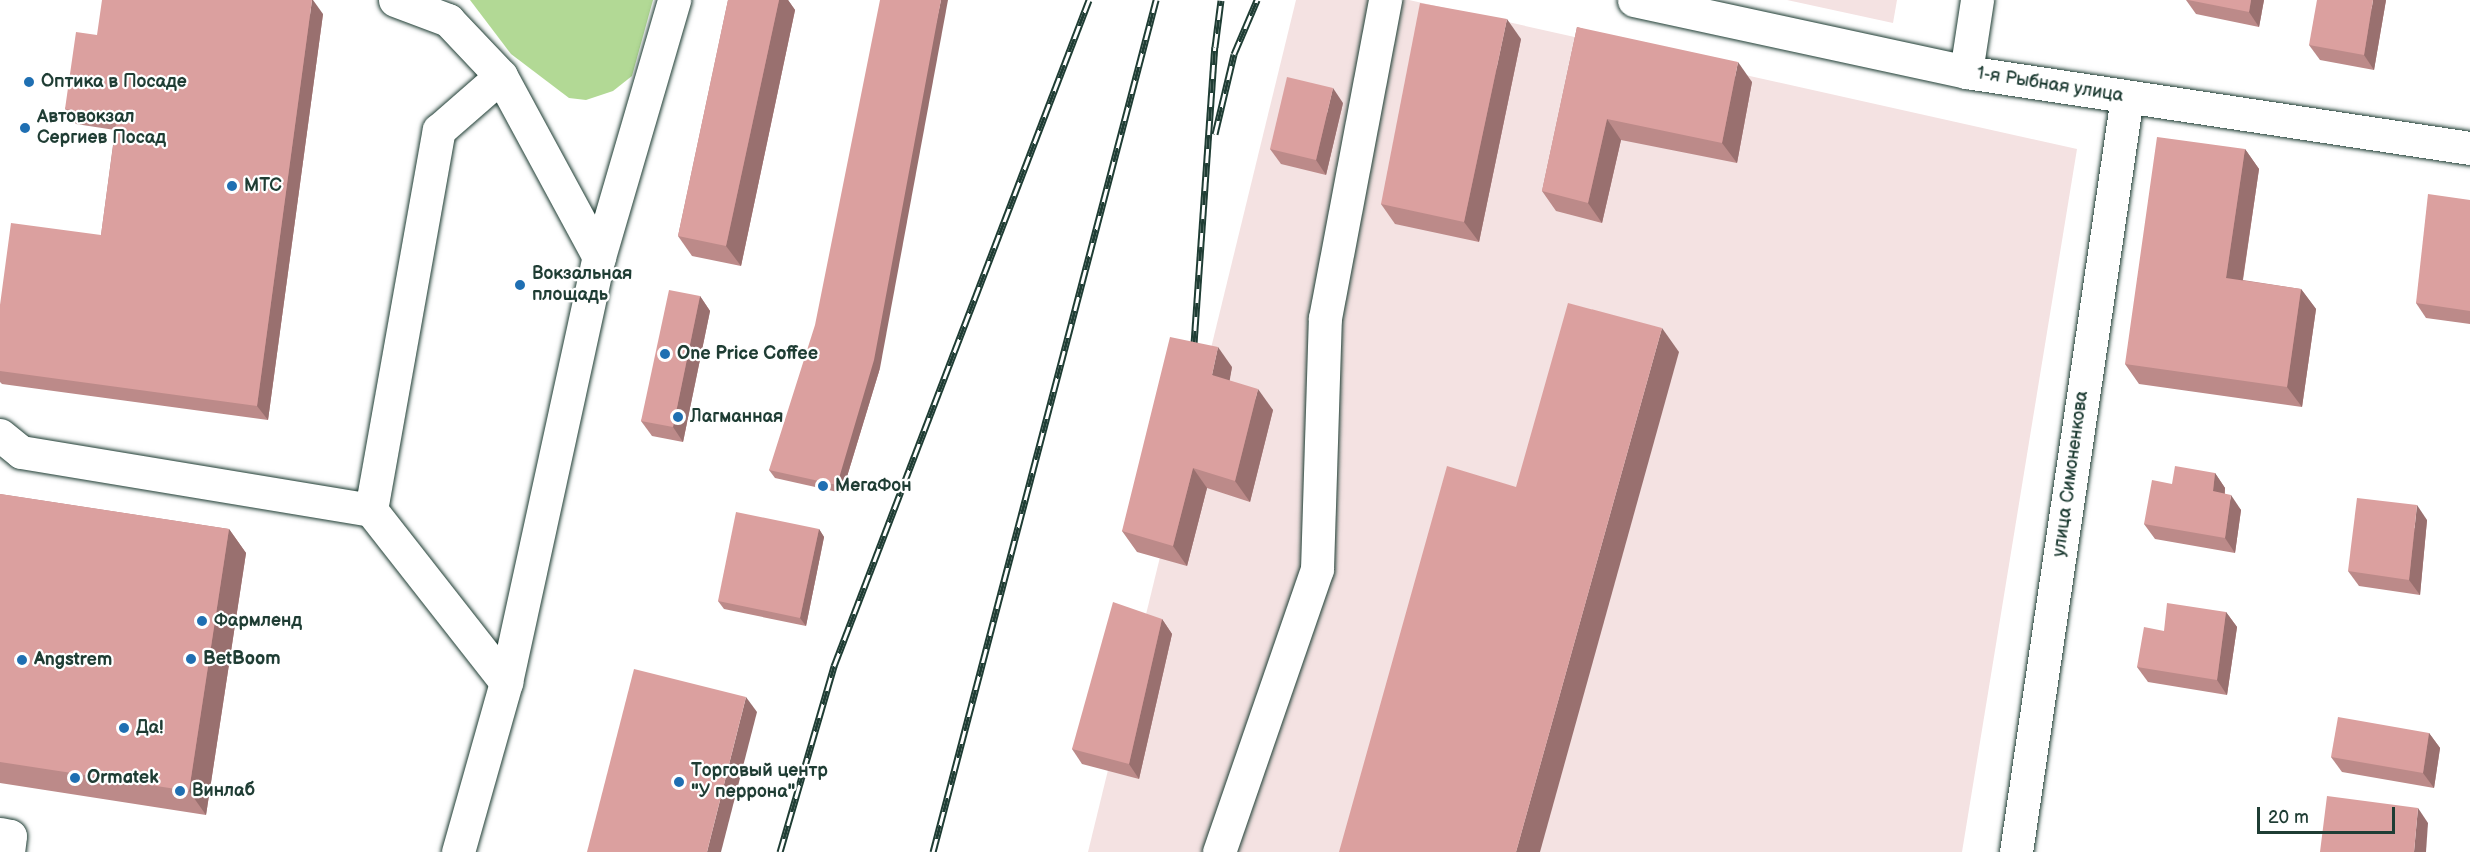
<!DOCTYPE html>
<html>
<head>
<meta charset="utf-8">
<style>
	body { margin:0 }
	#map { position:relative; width:2470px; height:852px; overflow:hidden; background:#fff; font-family:"Balsamiq Sans",sans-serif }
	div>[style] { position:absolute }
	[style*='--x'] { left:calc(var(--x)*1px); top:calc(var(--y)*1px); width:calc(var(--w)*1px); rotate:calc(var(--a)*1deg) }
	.built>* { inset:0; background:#f4e2e2 }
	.green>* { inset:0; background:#b2d995 }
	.roads { filter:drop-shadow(0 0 2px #1f3d34) drop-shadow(0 0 2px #1f3d34) }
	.minor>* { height:33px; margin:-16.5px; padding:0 16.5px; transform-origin:16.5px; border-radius:16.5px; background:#fff }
	.rail>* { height:7px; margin-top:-3.5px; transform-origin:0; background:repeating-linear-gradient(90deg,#fff 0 14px,#1f3d34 0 28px); box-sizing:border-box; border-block:2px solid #1f3d34 }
	.wall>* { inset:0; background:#bc8a89 }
	.shaded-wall>* { inset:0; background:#99706f }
	.building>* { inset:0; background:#dba09f }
	.dots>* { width:16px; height:16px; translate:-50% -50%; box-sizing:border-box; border:3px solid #fff; border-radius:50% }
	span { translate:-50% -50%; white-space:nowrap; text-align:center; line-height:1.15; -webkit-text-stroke:4.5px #fff; paint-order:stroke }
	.poi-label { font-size:18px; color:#1f3d34; font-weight:700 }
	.left { translate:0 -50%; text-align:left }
	.street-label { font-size:18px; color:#1f3d34 }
	.scale { position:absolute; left:2257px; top:807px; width:138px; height:27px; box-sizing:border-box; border:3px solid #1f3d34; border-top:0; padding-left:8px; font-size:18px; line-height:21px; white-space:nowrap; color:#1f3d34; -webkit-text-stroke:4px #fff; paint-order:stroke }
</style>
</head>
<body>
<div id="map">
	<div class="built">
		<div style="clip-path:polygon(1296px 0,1409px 0,2077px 149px,1962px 852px,1088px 852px)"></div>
		<div style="clip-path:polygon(1787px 0,1897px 0,1893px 23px)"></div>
	</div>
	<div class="green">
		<div style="clip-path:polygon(470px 0,653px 0,632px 76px,613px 91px,586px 100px,569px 98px,511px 54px)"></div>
	</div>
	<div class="roads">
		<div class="minor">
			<div style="--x:395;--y:0;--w:57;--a:20.7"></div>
			<div style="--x:448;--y:20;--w:77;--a:46.6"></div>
			<div style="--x:501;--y:76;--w:206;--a:61.6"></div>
			<div style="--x:1634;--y:0;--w:340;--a:12.2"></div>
			<div style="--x:1966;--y:72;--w:510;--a:8.58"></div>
			<div style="--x:1966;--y:72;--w:73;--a:-81.3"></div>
			<div style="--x:0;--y:435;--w:27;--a:39"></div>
			<div style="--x:21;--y:452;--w:355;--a:9.4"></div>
			<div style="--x:371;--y:510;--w:219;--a:51.9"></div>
			<div style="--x:371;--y:510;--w:386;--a:-79.9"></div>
			<div style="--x:439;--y:130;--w:82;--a:-41.1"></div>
			<div style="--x:0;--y:834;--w:10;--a:11"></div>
			<div style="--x:10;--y:836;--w:16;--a:97"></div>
			<div style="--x:458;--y:852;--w:177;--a:-74.2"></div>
			<div style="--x:506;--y:682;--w:435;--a:-77.7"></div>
			<div style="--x:599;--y:257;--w:268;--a:-73.7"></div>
			<div style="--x:1219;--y:852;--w:299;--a:-70.9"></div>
			<div style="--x:1317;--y:569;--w:251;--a:-88.2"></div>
			<div style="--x:1325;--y:318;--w:324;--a:-79.3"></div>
			<div style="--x:2016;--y:852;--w:763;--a:-81.64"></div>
		</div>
	</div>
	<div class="rail">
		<div style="--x:1215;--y:134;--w:82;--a:-76.6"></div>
		<div style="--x:1234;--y:54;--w:59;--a:-66.9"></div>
		<div style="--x:1193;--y:358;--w:312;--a:-86"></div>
		<div style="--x:1215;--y:47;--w:47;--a:-82.7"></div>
		<div style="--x:780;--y:852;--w:194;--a:-73.8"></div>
		<div style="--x:834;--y:666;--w:713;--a:-69.05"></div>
		<div style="--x:933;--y:852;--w:881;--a:-75.33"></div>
	</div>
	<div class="wall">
		<div style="clip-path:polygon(728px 0,788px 0,795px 10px,741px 266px,692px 256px,678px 236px)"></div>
		<div style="clip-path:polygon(2186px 0,2264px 0,2259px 27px,2196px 14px)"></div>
		<div style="clip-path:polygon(2386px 0,2374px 70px,2320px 60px,2309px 45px)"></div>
		<div style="clip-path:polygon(323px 14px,268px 420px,2px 384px,0 382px,0 305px,101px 235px,115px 130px,76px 124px,65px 109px,97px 35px)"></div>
		<div style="clip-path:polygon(1577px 27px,1752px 82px,1737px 163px,1621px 140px,1602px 223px,1556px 211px,1542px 191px)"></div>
		<div style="clip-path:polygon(1521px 39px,1479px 242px,1395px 224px,1381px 204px)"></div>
		<div style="clip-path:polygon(1343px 103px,1326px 175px,1281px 164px,1270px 149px)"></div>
		<div style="clip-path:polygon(2245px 149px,2259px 169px,2243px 280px,2301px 289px,2316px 309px,2302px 407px,2139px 384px,2125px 364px)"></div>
		<div style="clip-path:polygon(2470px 200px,2470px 324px,2426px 318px,2416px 303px)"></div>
		<div style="clip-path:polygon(700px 296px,710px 311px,683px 442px,652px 436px,641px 421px)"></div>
		<div style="clip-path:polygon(1232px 367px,1229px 381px,1273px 410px,1250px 502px,1207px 488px,1187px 566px,1137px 552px,1122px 531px)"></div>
		<div style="clip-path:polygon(880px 368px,842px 493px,775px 478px,769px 470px)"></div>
		<div style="clip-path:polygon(2215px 473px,2225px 488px,2225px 494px,2241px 510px,2235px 553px,2155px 539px,2144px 524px,2172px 484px)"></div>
		<div style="clip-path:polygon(0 494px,229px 529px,246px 553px,206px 815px,0 783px)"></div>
		<div style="clip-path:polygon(2427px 520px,2420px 595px,2359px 586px,2348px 571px)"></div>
		<div style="clip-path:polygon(819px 529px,824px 537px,806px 626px,724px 609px,718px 601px)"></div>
		<div style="clip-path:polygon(2226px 612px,2237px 627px,2227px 695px,2148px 682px,2137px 667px,2164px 631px)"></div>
		<div style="clip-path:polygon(1162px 619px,1172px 634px,1139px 779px,1082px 764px,1072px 749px)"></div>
		<div style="clip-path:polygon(2429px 733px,2440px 748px,2434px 788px,2342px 772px,2331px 757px)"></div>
	</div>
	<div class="shaded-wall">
		<div style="clip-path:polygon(312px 0,313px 0,323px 14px,268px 420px,257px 406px)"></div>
		<div style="clip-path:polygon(779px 0,788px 0,795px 10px,741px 266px,726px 246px)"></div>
		<div style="clip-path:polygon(941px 0,948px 0,880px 368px,842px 493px,837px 485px)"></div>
		<div style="clip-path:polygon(2251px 0,2264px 0,2259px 27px,2249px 12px)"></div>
		<div style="clip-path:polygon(2373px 0,2386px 0,2374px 70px,2364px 55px)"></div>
		<div style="clip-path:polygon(1507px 19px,1521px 39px,1479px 242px,1464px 222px)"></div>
		<div style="clip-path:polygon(1738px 62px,1752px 82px,1737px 163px,1722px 143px)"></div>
		<div style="clip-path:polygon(1333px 88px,1343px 103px,1326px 175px,1316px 160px)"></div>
		<div style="clip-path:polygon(1607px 119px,1621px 140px,1602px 223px,1588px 203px)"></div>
		<div style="clip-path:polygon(2245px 149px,2259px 169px,2240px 298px,2226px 278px)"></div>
		<div style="clip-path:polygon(2301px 289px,2316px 309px,2302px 407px,2287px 387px)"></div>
		<div style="clip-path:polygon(700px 296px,710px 311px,683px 442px,673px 427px)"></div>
		<div style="clip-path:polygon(1662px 328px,1679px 352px,1540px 852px,1516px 852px)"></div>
		<div style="clip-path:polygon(1218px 347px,1232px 367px,1227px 396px,1212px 375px)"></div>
		<div style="clip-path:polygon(1258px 389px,1273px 410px,1250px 502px,1235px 481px)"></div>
		<div style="clip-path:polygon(1193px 468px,1207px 488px,1187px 566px,1173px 546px)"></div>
		<div style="clip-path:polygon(2215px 473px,2225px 488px,2223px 506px,2213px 491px)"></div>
		<div style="clip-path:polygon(2231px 495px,2241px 510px,2235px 553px,2225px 538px)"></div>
		<div style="clip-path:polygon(2417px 505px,2427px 520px,2420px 595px,2409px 580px)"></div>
		<div style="clip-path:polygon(229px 529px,246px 553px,206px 815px,189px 791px)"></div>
		<div style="clip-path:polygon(819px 529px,824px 537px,806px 626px,800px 618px)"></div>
		<div style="clip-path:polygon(2226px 612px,2237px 627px,2227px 695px,2217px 680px)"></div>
		<div style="clip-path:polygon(1162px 619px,1172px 634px,1139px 779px,1129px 764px)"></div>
		<div style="clip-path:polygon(746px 697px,757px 712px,721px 852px,707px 852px)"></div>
		<div style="clip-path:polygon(2429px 733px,2440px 748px,2434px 788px,2423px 773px)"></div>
		<div style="clip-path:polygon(2418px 808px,2428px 823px,2426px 852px,2414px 852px)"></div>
	</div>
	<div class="building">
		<div style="clip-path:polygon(102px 0,312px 0,257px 406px,0 371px,0 305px,11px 223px,101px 235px,117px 117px,65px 109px,76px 32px,97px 35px)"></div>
		<div style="clip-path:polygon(728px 0,779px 0,726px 246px,678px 236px)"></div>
		<div style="clip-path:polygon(880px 0,941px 0,874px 360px,837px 485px,769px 470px,815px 325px)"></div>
		<div style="clip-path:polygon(2188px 0,2251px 0,2249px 12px)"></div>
		<div style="clip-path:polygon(2317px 0,2373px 0,2364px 55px,2309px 45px)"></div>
		<div style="clip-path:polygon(1420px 3px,1507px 19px,1464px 222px,1381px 204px)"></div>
		<div style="clip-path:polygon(1577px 27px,1738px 62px,1722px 143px,1607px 119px,1588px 203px,1542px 191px)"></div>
		<div style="clip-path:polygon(1287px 77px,1333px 88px,1316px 160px,1270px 149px)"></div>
		<div style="clip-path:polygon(2157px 137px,2245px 149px,2226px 278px,2301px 289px,2287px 387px,2125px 364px)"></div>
		<div style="clip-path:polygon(2428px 194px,2470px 200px,2470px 311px,2416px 303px)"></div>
		<div style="clip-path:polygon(669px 290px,700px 296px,673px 427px,641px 421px)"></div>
		<div style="clip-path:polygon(1568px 303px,1662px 328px,1516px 852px,1339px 852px,1447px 466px,1516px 487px)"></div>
		<div style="clip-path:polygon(1170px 337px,1218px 347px,1212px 375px,1258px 389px,1235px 481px,1193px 468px,1173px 546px,1122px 531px)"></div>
		<div style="clip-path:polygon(2175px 466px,2215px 473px,2213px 491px,2231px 495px,2225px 538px,2144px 524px,2152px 480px,2172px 484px)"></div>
		<div style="clip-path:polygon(0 494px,229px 529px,189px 791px,0 762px)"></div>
		<div style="clip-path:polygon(2357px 498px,2417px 505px,2409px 580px,2348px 571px)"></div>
		<div style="clip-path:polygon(736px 512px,819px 529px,800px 618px,718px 601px)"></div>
		<div style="clip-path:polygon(1113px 602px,1162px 619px,1129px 764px,1072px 749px)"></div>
		<div style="clip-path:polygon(2167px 603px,2226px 612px,2217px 680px,2137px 667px,2144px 627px,2164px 631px)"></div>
		<div style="clip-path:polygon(634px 669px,746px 697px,707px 852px,587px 852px)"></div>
		<div style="clip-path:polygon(2338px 717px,2429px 733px,2423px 773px,2331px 757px)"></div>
		<div style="clip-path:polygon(2327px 796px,2418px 808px,2414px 852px,2320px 852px)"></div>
	</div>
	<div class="dots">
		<div style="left:29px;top:82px;background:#1f6fb2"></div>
		<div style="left:25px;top:128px;background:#1f6fb2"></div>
		<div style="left:232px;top:186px;background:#1f6fb2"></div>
		<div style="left:520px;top:285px;background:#1f6fb2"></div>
		<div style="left:665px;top:354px;background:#1f6fb2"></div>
		<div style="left:678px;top:417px;background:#1f6fb2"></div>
		<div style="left:823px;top:486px;background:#1f6fb2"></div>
		<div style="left:202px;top:621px;background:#1f6fb2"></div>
		<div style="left:191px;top:659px;background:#1f6fb2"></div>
		<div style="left:22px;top:660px;background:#1f6fb2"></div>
		<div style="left:124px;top:728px;background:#1f6fb2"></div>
		<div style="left:75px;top:778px;background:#1f6fb2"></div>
		<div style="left:679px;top:782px;background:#1f6fb2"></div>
		<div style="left:180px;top:791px;background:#1f6fb2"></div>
	</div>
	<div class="poi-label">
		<span class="left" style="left:41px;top:82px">Оптика в Посаде</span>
		<span class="left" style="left:37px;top:128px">Автовокзал<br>Сергиев Посад</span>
		<span class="left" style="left:244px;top:186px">МТС</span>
		<span class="left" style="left:532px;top:285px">Вокзальная<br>площадь</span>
		<span class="left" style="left:677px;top:354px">One Price Coffee</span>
		<span class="left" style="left:690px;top:417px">Лагманная</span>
		<span class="left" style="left:835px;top:486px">МегаФон</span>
		<span class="left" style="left:214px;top:621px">Фармленд</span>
		<span class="left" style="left:203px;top:659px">BetBoom</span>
		<span class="left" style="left:34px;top:660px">Angstrem</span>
		<span class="left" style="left:136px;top:728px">Да!</span>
		<span class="left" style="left:691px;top:782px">Торговый центр<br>"У перрона"</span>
		<span class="left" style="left:87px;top:778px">Ormatek</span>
		<span class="left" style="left:192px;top:791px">Винлаб</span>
	</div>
	<div class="street-label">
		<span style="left:2050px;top:85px;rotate:9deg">1-я Рыбная улица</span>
		<span style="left:2071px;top:474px;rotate:-82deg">улица Симоненкова</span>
	</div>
	<div class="scale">20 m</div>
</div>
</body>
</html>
